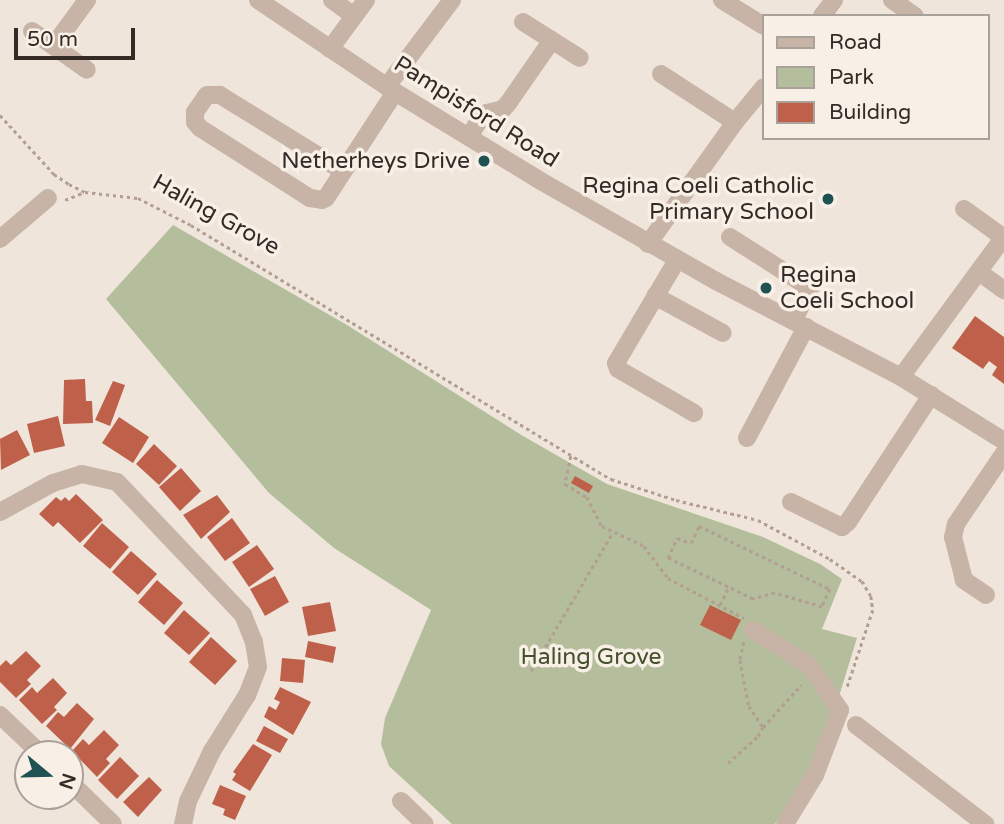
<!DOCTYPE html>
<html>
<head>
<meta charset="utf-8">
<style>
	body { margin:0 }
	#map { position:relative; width:1004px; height:824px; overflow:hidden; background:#f0e5db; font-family:"Varela Round",sans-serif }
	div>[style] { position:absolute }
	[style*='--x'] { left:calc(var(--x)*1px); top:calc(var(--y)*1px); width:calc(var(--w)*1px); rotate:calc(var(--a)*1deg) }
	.green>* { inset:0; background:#b4be9c }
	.building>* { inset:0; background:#be604a }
	.path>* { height:2.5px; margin-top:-1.25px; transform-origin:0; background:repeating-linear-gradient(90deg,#b39e92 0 3.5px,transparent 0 7px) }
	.minor>* { height:18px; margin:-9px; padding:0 9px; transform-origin:9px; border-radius:9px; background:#c7b4a7 }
	.dots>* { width:19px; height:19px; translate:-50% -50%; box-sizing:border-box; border:4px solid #f8efe6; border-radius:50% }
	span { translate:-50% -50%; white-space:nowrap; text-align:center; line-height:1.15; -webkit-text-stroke:7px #f8efe6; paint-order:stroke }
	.street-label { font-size:23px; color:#342b27 }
	.poi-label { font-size:23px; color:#342b27 }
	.right { translate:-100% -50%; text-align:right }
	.left { translate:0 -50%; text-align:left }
	.park-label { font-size:23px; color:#45512d }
	.legend { position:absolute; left:762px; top:14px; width:228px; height:126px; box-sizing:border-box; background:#f8efe6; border:2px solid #aaa19a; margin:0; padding:9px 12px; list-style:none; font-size:21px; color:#342b27 }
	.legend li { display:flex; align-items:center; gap:14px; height:35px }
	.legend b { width:35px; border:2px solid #aaa19a }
	.north { position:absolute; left:14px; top:740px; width:70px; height:70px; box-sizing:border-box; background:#f8efe6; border:2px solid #aaa19a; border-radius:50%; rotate:109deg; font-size:19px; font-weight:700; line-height:28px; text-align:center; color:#342b27 }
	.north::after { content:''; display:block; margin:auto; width:24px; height:32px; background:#205253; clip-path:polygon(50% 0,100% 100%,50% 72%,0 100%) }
	.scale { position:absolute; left:14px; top:28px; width:121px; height:32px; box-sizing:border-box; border:4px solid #342b27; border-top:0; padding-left:9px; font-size:21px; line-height:24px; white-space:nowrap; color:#342b27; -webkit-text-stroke:5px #f8efe6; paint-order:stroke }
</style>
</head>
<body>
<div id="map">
	<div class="green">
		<div style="clip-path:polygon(173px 225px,347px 325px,523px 436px,607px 484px,763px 537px,820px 564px,842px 579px,822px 629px,857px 638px,832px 719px,810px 773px,775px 824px,452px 824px,389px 766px,381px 744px,385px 718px,431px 610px,334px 548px,269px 493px,106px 299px)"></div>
	</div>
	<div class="building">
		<div style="clip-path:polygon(975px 316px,1004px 337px,1004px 384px,992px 375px,997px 367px,989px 361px,983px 369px,952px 348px)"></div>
		<div style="clip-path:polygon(85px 379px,86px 401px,92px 401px,93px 423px,63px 424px,64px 380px)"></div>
		<div style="clip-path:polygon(113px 381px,125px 385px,110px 426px,95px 420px)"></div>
		<div style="clip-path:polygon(58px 416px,65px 446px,34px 453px,27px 424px)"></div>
		<div style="clip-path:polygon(119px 417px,149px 437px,133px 463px,102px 443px)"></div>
		<div style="clip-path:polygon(17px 430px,30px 455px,1px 470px,0 439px)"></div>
		<div style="clip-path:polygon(154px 444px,177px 466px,159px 485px,136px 464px)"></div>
		<div style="clip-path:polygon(181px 468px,201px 491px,180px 511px,159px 487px)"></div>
		<div style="clip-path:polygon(575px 476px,593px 486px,589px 493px,571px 483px)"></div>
		<div style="clip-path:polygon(76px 494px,103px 520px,80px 543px,58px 522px,53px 527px,39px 514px,56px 497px,61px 501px,65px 497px,69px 501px)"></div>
		<div style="clip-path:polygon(217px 495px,230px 512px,201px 539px,183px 515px)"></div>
		<div style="clip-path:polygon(232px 518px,250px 543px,225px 561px,207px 537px)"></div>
		<div style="clip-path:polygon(102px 523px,129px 547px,110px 569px,83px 546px)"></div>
		<div style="clip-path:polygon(257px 545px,274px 569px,249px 587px,232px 562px)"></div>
		<div style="clip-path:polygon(131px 551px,157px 574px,138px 595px,112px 572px)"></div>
		<div style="clip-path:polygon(275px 576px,289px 602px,265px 616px,250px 589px)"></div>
		<div style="clip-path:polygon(157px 580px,183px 603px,164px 625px,138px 602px)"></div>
		<div style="clip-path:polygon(330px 602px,336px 631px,308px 636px,302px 607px)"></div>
		<div style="clip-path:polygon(710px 605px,741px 620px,731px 640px,700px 625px)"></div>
		<div style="clip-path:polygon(184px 610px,210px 633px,189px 655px,164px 633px)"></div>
		<div style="clip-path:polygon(211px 637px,237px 661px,215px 685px,189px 662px)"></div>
		<div style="clip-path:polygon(308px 641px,336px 647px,333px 663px,305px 657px)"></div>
		<div style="clip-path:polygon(26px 651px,41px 666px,27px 680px,31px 684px,16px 698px,0 682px,0 666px,6px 660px,11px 665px)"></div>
		<div style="clip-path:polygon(282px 658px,305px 660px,303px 683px,280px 681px)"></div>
		<div style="clip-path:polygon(53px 678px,67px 693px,54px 707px,57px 710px,42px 724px,19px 700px,32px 687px,37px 693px)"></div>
		<div style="clip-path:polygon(280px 687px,311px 702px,293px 735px,264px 717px,269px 706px,276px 710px,280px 702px,274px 699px)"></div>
		<div style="clip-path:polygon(77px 703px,94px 719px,70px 749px,46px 726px,58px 712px,64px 717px)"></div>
		<div style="clip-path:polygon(264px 726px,288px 739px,280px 753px,256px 741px)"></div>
		<div style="clip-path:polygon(104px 730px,119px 745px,106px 759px,110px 763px,97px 777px,72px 751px,83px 739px,89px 745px)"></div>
		<div style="clip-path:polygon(253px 744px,272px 755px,250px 791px,232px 780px,236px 774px,233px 772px)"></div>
		<div style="clip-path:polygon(120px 757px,139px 776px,117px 799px,98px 780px)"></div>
		<div style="clip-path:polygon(149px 777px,162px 790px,138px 817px,123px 802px)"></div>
		<div style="clip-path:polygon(220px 785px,246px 796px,235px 820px,223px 815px,225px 809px,212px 804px)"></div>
	</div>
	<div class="path">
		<div style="--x:0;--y:115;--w:80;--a:47.5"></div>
		<div style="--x:54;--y:174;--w:18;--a:34"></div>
		<div style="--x:69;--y:184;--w:18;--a:27"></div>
		<div style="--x:85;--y:192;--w:53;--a:6.5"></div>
		<div style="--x:138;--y:198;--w:59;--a:27"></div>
		<div style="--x:191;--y:225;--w:491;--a:31.2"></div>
		<div style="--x:611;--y:479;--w:68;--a:17.9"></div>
		<div style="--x:676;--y:500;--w:84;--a:13.7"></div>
		<div style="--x:758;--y:520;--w:82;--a:28.4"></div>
		<div style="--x:830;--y:559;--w:39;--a:35"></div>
		<div style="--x:862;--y:581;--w:17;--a:59"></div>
		<div style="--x:871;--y:596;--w:14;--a:82"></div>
		<div style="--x:873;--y:610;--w:82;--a:108.4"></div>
		<div style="--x:65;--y:200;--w:22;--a:-22"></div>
		<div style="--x:571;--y:456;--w:29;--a:102"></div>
		<div style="--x:565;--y:484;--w:26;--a:31"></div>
		<div style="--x:587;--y:497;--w:33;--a:63"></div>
		<div style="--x:602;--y:526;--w:47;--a:25.5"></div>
		<div style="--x:644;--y:546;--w:40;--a:53"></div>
		<div style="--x:668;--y:578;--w:86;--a:27.8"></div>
		<div style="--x:699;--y:526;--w:145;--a:25.7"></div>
		<div style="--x:830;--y:589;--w:20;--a:114"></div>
		<div style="--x:822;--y:607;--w:49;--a:-163.4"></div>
		<div style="--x:775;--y:593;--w:23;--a:165"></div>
		<div style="--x:753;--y:599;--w:94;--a:-154.2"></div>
		<div style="--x:668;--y:558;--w:22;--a:-66"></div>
		<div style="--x:677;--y:538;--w:15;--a:20"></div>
		<div style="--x:691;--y:543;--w:19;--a:-65"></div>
		<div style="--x:720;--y:605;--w:19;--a:-65"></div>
		<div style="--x:744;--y:642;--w:18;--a:103"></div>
		<div style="--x:740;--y:660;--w:47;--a:78.9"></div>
		<div style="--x:749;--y:706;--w:25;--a:56"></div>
		<div style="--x:763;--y:727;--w:57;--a:-47.9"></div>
		<div style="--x:531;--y:671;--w:161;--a:-59.5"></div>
		<div style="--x:728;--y:763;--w:40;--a:-42"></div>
		<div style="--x:758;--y:736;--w:10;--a:-61"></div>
	</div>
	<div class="minor">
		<div style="--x:258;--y:0;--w:165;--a:33.9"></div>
		<div style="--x:395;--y:92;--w:169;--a:31.4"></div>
		<div style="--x:539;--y:180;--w:204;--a:29.7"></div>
		<div style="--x:716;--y:281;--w:208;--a:27.4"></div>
		<div style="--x:901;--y:377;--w:121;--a:31.9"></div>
		<div style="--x:332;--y:0;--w:27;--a:36"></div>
		<div style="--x:722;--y:0;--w:49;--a:31.8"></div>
		<div style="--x:892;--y:0;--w:28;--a:35"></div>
		<div style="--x:822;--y:16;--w:20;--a:-53"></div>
		<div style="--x:523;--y:22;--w:67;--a:32.3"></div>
		<div style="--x:32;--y:31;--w:67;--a:35.3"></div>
		<div style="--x:54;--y:45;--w:56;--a:-53.7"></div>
		<div style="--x:330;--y:49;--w:61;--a:-53.7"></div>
		<div style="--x:661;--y:74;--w:88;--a:33"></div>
		<div style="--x:387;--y:86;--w:108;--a:-52.9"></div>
		<div style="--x:469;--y:137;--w:21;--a:-59"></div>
		<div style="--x:480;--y:119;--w:9;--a:-41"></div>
		<div style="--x:487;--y:113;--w:16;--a:-14"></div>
		<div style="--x:503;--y:109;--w:9;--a:-49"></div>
		<div style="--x:509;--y:102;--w:75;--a:-55.3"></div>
		<div style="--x:343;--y:171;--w:145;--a:-148.3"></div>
		<div style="--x:220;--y:95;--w:13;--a:180"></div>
		<div style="--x:207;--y:95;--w:21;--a:125"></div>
		<div style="--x:195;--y:112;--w:10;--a:90"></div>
		<div style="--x:195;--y:122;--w:8;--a:50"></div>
		<div style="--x:200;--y:128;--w:130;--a:32.5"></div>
		<div style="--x:310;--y:198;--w:12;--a:9"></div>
		<div style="--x:322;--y:200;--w:4;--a:-27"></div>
		<div style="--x:326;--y:198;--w:126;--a:-56.9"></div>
		<div style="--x:964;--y:209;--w:49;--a:35.9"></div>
		<div style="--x:730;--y:237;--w:95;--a:32.5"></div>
		<div style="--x:810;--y:288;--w:37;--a:117"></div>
		<div style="--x:0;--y:239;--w:63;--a:-40.5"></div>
		<div style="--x:648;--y:244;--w:150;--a:-54.5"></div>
		<div style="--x:735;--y:122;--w:45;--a:-50.4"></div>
		<div style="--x:677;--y:260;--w:120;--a:120.6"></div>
		<div style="--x:616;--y:363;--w:6;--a:72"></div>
		<div style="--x:618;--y:369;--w:88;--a:30.1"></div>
		<div style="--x:979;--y:272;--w:31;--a:36"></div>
		<div style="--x:655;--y:296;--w:77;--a:28.6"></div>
		<div style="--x:901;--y:377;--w:174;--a:-53.7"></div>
		<div style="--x:747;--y:438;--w:126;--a:-62"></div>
		<div style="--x:791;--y:502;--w:57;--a:26.1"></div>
		<div style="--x:842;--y:527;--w:8;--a:-40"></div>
		<div style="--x:848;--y:522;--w:152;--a:-56.8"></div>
		<div style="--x:0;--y:512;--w:60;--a:-28.7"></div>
		<div style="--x:53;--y:483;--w:30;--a:-17"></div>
		<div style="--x:82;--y:474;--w:36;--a:13"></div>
		<div style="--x:117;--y:482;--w:183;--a:46.5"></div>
		<div style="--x:243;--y:615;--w:29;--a:68"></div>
		<div style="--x:254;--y:642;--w:25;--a:81"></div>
		<div style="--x:258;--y:667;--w:30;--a:111"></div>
		<div style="--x:247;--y:695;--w:66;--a:122"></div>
		<div style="--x:212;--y:751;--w:55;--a:115.6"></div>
		<div style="--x:188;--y:801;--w:24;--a:102"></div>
		<div style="--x:986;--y:595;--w:27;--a:-146"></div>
		<div style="--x:964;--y:580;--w:44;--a:-104.3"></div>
		<div style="--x:953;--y:537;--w:13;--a:-77"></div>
		<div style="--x:956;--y:524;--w:86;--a:-55.9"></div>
		<div style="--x:753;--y:630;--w:66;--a:32"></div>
		<div style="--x:809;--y:665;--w:55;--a:55.4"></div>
		<div style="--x:840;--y:710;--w:70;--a:111"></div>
		<div style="--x:815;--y:775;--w:57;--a:121.5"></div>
		<div style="--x:0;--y:715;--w:57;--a:43.6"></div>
		<div style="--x:856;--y:725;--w:163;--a:37.5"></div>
		<div style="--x:70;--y:782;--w:60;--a:44.3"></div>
		<div style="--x:401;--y:801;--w:33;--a:44"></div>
	</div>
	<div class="dots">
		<div style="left:484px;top:161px;background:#205253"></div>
		<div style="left:828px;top:199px;background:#205253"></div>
		<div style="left:766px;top:288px;background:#205253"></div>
	</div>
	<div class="street-label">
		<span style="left:476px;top:112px;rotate:32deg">Pampisford Road</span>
		<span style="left:216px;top:215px;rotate:29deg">Haling Grove</span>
	</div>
	<div class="poi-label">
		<span class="right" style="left:470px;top:161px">Netherheys Drive</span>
		<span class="right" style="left:814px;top:199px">Regina Coeli Catholic<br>Primary School</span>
		<span class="left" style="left:780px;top:288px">Regina<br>Coeli School</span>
	</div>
	<div class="park-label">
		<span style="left:591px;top:657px">Haling Grove</span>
	</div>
	<ul class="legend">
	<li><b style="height:9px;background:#c7b4a7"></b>Road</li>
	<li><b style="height:19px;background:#b4be9c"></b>Park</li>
	<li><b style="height:19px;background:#be604a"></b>Building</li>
	</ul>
	<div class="north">N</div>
	<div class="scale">50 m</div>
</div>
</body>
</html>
